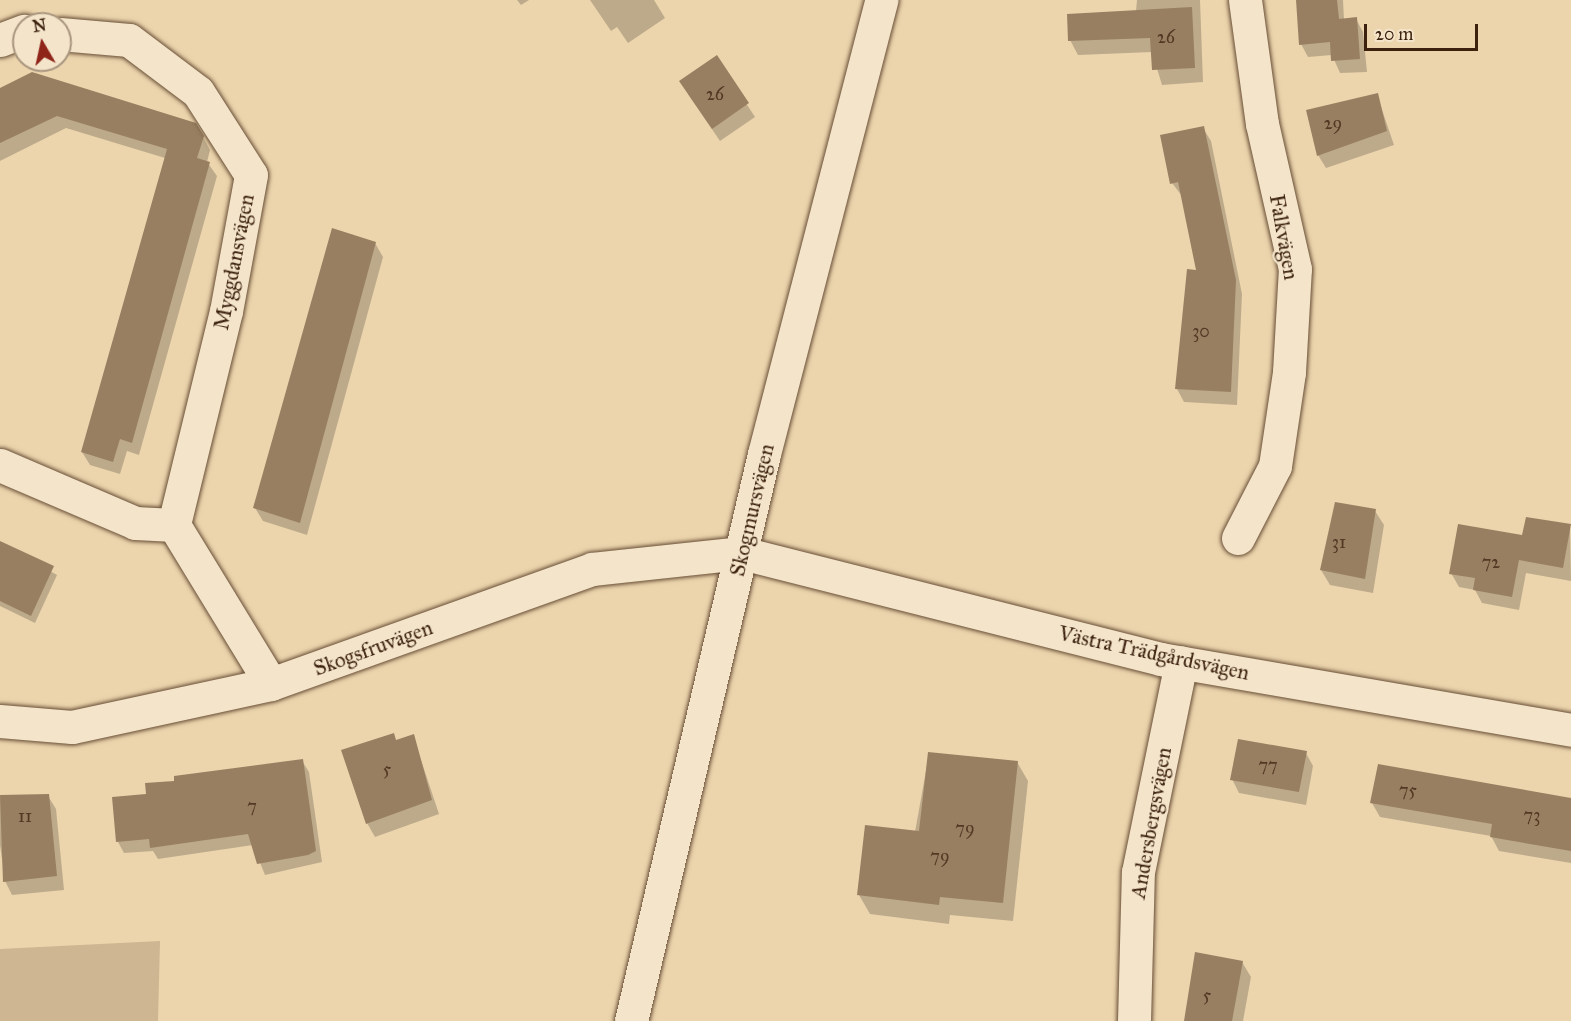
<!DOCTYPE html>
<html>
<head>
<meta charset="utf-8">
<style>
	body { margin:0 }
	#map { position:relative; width:1571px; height:1021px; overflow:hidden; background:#ecd5ad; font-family:"IM FELL Great Primer",serif }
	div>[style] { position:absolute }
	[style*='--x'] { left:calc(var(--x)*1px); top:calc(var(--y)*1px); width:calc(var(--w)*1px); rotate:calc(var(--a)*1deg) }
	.green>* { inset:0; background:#ceb692 }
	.shadow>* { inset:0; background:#0003 }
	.building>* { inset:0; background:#987f61 }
	.roads { filter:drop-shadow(0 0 2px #684e36) drop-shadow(0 0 2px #684e36) }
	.minor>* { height:33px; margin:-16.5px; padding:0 16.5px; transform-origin:16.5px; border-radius:16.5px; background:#f3e4ca }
	.tertiary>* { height:33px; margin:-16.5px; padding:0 16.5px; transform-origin:16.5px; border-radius:16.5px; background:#f3e4ca }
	span { translate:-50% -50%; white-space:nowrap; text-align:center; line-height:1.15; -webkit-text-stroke:4.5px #f3e4ca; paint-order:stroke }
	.number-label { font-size:18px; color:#533824 }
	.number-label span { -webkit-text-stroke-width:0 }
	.street-label { font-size:21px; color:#3c210f }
	.north { position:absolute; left:12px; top:12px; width:60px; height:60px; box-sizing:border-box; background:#f3e4ca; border:2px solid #aa967f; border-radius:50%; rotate:351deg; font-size:16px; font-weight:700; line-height:24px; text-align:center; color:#3c210f }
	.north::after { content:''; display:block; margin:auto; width:21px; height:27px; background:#8f2418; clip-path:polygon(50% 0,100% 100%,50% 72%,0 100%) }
	.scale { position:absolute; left:1364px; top:24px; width:114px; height:27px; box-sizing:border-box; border:3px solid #3c210f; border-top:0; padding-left:8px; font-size:18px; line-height:21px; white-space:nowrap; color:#3c210f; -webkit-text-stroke:4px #f3e4ca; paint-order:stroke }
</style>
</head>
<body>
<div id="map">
	<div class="green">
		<div style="clip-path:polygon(160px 941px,158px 1021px,0 1021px,0 949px)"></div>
	</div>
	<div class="shadow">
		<div style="clip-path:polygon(517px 0,529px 0,521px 5px)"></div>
		<div style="clip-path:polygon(590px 0,654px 0,665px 18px,628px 43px,617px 27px,611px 31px)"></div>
		<div style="clip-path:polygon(1137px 0,1200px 0,1203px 82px,1162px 85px,1152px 52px,1078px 55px,1070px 40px,1136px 11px)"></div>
		<div style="clip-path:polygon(1297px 0,1343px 0,1344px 20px,1356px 19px,1363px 32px,1367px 72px,1340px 73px,1332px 55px,1308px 57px,1301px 44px)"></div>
		<div style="clip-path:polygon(716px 57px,755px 117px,720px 141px,688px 94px)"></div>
		<div style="clip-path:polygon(0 90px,203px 137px,210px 150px,207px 162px,217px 176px,139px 455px,127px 451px,120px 474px,90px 465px,82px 452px,165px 158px,66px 128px,0 161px)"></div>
		<div style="clip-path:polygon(1377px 95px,1394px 145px,1326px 168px,1318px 155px)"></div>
		<div style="clip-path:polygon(1203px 128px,1211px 141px,1242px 294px,1237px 405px,1184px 402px,1177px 389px,1197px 271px,1182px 196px,1172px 183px)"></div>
		<div style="clip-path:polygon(375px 243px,383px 257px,307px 535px,263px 521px,255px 508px)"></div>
		<div style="clip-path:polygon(1375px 511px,1384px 525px,1373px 593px,1330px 585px,1321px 570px)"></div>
		<div style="clip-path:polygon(1570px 526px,1571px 581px,1526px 573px,1519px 610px,1482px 603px,1475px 590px,1459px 587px,1451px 573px,1523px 537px)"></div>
		<div style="clip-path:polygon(0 542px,57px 575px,35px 623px,0 606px)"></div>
		<div style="clip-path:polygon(413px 736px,439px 814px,375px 837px,367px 823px)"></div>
		<div style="clip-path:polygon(1306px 753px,1313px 766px,1306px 805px,1239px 793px,1232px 779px)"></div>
		<div style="clip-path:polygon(929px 754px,1017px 762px,1028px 781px,1013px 921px,950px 915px,949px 924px,870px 914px,859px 895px,915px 832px)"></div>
		<div style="clip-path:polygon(302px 761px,309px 772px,322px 862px,265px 875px,253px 845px,158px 859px,153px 851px,124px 853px,118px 842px,176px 783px)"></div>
		<div style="clip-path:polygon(48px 796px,56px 809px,64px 890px,12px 895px,5px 881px,0 845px,0 797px)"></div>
		<div style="clip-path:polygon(1571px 800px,1571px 863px,1499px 851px,1491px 836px,1380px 817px,1372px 803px)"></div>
		<div style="clip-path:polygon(1242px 962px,1251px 977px,1243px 1021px,1185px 1021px)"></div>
	</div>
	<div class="building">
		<div style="clip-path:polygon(1296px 0,1337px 0,1339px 19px,1357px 17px,1360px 59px,1331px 61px,1330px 42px,1299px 45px)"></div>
		<div style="clip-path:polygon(1192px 7px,1195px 68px,1152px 70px,1150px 38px,1068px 41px,1067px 14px)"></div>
		<div style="clip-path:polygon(717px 55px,749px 103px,712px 129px,679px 81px)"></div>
		<div style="clip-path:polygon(32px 72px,196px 123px,204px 136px,197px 158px,210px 162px,132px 443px,120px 439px,113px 462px,81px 452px,167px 149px,57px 116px,0 143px,0 88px)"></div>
		<div style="clip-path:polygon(1378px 93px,1387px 131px,1317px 156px,1306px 110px)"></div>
		<div style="clip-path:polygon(1204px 126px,1236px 280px,1231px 392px,1175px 389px,1187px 269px,1196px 270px,1178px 182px,1170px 184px,1160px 135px)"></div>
		<div style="clip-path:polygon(332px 228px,376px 242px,300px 523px,253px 508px)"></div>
		<div style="clip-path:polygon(1335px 502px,1376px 509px,1365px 579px,1320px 570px)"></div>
		<div style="clip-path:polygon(1526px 517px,1571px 524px,1563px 568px,1519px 560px,1512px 597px,1473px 590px,1475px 578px,1449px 574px,1458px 524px,1522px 535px)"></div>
		<div style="clip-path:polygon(0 541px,54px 566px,31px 616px,0 601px)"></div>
		<div style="clip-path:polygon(394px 733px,396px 740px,414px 734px,432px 800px,366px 824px,341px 750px)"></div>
		<div style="clip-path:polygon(1238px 739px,1307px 751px,1299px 792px,1230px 780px)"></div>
		<div style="clip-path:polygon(928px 752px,1018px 761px,1003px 903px,940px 897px,939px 905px,857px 895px,865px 825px,919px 831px)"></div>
		<div style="clip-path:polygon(303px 759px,316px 851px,308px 855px,257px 864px,248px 834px,150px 848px,149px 839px,116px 842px,112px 797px,146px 794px,145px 783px,174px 781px,174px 776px)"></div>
		<div style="clip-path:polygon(1378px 764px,1571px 798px,1571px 851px,1490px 837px,1492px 824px,1370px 803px)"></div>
		<div style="clip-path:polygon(49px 794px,57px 876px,3px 882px,0 795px)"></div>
		<div style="clip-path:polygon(1195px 952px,1243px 961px,1232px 1021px,1184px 1021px)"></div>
	</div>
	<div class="roads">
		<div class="minor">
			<div style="--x:60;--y:34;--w:69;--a:5"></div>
			<div style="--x:129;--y:40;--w:86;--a:37"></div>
			<div style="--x:198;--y:92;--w:98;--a:57.4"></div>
			<div style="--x:251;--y:175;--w:138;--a:100.4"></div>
			<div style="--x:226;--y:311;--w:220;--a:103.7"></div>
			<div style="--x:174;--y:525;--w:186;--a:58.6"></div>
			<div style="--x:0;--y:40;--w:26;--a:-21"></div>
			<div style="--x:0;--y:465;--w:147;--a:23.2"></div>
			<div style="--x:135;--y:523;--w:39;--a:3"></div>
			<div style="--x:1238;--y:538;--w:81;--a:-62.8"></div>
			<div style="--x:1275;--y:466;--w:95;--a:-81.5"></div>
			<div style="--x:1289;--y:372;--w:103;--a:-86.7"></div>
			<div style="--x:1295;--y:269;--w:149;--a:-102.8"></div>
			<div style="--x:1262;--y:124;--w:125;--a:-97.8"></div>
			<div style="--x:0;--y:721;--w:72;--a:4.8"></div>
			<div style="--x:72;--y:727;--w:204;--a:-12.2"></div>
			<div style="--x:271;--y:684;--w:341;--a:-19.7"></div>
			<div style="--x:592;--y:569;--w:151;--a:-6.1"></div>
			<div style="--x:742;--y:553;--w:432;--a:14.2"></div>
			<div style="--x:1161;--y:659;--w:416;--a:9.8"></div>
			<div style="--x:1134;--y:1021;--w:149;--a:-88.5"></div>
			<div style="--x:1138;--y:872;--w:214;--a:-78.4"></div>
		</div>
		<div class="tertiary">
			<div style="--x:631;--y:1021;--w:582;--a:-76.8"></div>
			<div style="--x:764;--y:454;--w:469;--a:-75.5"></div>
		</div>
	</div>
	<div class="number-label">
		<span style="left:1166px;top:37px">26</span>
		<span style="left:715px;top:94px">26</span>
		<span style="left:1333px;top:123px">29</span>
		<span style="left:1201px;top:331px">30</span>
		<span style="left:1339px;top:542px">31</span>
		<span style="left:1491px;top:562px">72</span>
		<span style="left:1268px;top:765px">77</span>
		<span style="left:387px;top:769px">5</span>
		<span style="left:1408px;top:790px">75</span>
		<span style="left:252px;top:806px">7</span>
		<span style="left:1532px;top:815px">73</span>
		<span style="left:25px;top:816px">11</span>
		<span style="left:965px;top:828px">79</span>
		<span style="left:940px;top:856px">79</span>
		<span style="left:1207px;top:995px">5</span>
	</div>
	<div class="street-label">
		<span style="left:1284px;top:237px;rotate:80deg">Falkvägen</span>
		<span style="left:234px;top:262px;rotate:-79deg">Myggdansvägen</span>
		<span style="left:752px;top:510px;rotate:-77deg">Skogmursvägen</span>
		<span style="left:373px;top:648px;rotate:-20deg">Skogsfruvägen</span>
		<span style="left:1154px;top:653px;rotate:12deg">Västra Trädgårdsvägen</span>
		<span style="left:1151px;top:823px;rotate:-80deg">Andersbergsvägen</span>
	</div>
	<div class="north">N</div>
	<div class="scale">20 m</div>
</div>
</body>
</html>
